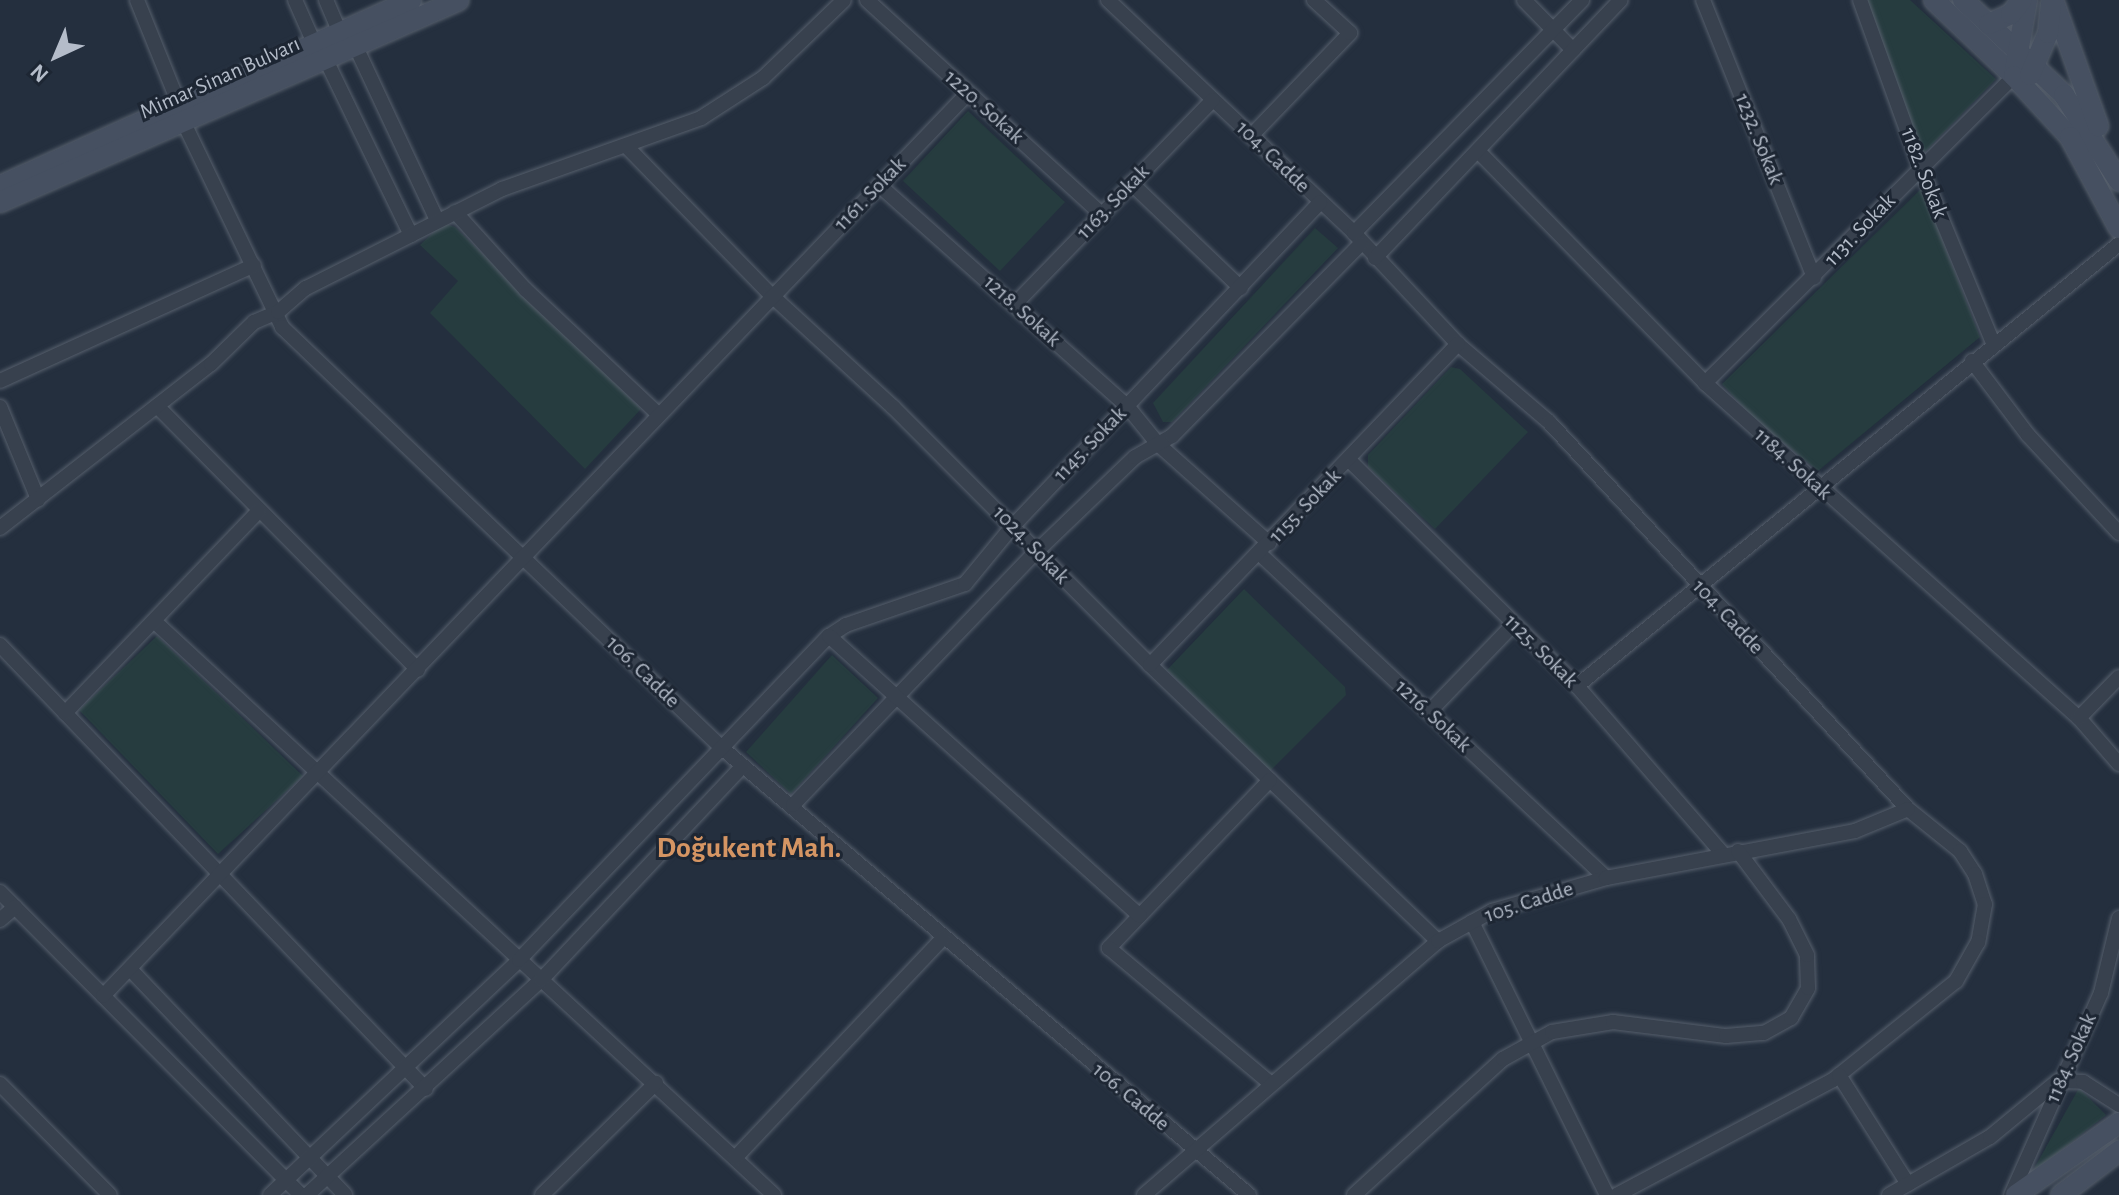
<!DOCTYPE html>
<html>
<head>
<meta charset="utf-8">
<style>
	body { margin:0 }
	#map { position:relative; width:2119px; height:1195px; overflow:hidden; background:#242f3e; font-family:"Alegreya Sans",sans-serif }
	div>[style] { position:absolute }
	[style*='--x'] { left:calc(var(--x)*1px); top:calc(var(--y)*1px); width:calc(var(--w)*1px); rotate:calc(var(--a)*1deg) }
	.green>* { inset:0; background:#263c3f }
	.roads { filter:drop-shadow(0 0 2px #565f6c) drop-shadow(0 0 2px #565f6c) }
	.street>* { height:14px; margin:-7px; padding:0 7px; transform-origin:7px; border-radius:7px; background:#38414e }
	.secondary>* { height:20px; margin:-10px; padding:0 10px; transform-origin:10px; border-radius:10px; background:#465061 }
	span { translate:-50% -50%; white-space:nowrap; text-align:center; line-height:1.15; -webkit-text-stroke:6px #1d2633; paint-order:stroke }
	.street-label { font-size:22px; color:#b4bcc9 }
	.district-label { font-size:30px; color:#d59563; font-weight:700 }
	.north { position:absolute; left:16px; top:16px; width:80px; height:80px; -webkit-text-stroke:6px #1d2633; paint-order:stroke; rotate:224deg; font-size:22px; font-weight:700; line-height:32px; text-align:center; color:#b4bcc9 }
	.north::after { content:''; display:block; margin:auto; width:28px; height:36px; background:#b4bcc9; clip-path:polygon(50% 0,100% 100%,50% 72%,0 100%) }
</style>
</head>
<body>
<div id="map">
	<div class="green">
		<div style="clip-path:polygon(1863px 0,1910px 0,1996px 79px,1925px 152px,1909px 145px)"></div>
		<div style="clip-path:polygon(968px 111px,1065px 202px,1000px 271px,903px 181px)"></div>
		<div style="clip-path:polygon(1922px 188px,1980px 337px,1818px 471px,1754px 419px,1722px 384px)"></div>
		<div style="clip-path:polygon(443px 223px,455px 227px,641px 409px,585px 469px,430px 313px,458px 281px,420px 245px)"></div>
		<div style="clip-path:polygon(1315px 228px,1338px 248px,1172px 422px,1163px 422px,1153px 403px)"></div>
		<div style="clip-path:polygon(1451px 367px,1460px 369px,1528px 432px,1435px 529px,1368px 467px,1368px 455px)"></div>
		<div style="clip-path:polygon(1244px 589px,1345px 687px,1346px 695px,1270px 771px,1167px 670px)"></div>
		<div style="clip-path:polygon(157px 636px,303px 776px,218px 854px,79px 710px)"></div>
		<div style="clip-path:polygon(832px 655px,878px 698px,791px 794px,746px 752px)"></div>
		<div style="clip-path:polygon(2079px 1088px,2106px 1115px,2031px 1174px)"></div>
	</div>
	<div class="roads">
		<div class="street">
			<div style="--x:137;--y:0;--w:112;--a:68"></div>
			<div style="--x:295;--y:0;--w:47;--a:66.2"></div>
			<div style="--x:326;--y:0;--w:34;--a:67"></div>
			<div style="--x:867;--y:0;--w:317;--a:42.4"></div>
			<div style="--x:1108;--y:0;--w:339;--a:43.4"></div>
			<div style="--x:1354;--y:233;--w:152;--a:46.9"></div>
			<div style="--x:1458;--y:344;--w:120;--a:40.6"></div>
			<div style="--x:1549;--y:422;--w:528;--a:47.15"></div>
			<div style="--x:1908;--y:809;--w:67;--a:38.9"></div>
			<div style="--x:1960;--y:851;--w:27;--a:57"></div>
			<div style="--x:1975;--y:874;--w:32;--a:72"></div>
			<div style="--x:1985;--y:904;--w:39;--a:100"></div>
			<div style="--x:1978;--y:942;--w:45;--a:119.4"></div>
			<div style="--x:1956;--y:981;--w:158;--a:141.2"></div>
			<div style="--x:1833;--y:1080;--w:245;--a:152"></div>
			<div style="--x:1524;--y:0;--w:70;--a:45.6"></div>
			<div style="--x:1703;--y:0;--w:299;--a:68.2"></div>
			<div style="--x:1860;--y:0;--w:180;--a:70.2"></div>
			<div style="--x:1921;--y:169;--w:188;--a:67.5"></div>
			<div style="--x:355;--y:45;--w:193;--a:64.9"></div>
			<div style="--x:325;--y:58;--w:197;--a:64.1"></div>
			<div style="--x:183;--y:121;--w:229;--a:64.3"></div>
			<div style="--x:282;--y:327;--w:609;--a:43.74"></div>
			<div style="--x:722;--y:748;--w:691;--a:40.3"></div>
			<div style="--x:1251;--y:136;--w:143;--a:-46.1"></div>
			<div style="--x:1350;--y:33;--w:49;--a:-137.5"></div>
			<div style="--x:627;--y:147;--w:205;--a:45.8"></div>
			<div style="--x:770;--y:294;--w:167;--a:42.6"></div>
			<div style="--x:893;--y:407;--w:364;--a:45.1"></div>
			<div style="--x:1150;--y:665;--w:399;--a:43.8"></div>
			<div style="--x:1478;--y:151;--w:325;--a:45.6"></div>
			<div style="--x:1705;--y:383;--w:502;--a:41.85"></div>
			<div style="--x:2079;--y:718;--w:61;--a:49"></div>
			<div style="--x:1131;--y:183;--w:152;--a:43.7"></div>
			<div style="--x:879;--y:185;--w:332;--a:41.7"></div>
			<div style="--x:1127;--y:406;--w:49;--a:50.8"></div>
			<div style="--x:1158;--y:444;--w:149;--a:41.7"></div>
			<div style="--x:455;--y:212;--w:105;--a:47.7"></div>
			<div style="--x:526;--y:290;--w:180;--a:43.2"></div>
			<div style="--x:1354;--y:233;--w:326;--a:-45.6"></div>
			<div style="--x:1375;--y:258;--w:356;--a:-46.4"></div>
			<div style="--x:1015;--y:304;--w:284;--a:-45.9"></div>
			<div style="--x:1972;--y:361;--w:93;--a:52.9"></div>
			<div style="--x:2028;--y:435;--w:134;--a:47.1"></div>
			<div style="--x:0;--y:381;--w:279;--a:-24.5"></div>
			<div style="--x:1705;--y:383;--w:436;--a:-44.8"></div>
			<div style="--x:157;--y:406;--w:371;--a:45.3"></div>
			<div style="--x:0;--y:407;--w:100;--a:67.6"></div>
			<div style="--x:1349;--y:460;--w:321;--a:44.7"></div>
			<div style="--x:1577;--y:686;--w:223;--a:49"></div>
			<div style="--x:0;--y:528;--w:267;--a:-37.9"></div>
			<div style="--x:211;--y:364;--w:60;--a:-44.3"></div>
			<div style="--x:254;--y:322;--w:26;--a:-23"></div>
			<div style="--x:278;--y:312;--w:37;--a:-41"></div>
			<div style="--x:306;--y:288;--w:220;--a:-26.8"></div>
			<div style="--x:502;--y:189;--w:211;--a:-19.6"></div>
			<div style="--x:701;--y:118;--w:74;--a:-32.8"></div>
			<div style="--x:763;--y:78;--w:112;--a:-43.9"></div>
			<div style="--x:1260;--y:554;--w:474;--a:43.1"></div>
			<div style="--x:154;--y:621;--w:845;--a:42.79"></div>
			<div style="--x:829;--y:636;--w:20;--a:-33"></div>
			<div style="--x:846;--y:625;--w:126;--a:-19"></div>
			<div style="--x:965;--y:584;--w:72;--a:-50.6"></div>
			<div style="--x:1011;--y:528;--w:449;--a:-46.5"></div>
			<div style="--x:0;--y:645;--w:615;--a:46.19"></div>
			<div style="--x:1150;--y:665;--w:445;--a:-46.2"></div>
			<div style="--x:1577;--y:686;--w:699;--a:-39.2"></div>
			<div style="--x:1429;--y:712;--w:122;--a:-46"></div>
			<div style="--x:65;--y:713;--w:280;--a:-46.2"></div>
			<div style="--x:2079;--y:718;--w:57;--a:-45.7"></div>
			<div style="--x:1270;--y:780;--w:233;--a:133.8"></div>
			<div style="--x:1109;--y:948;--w:210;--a:40"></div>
			<div style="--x:793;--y:805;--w:351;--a:-46.2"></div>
			<div style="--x:1036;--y:552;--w:137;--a:-43.8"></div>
			<div style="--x:1135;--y:457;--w:43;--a:-29.6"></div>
			<div style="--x:1172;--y:436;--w:269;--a:-45.5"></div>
			<div style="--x:0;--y:892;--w:427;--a:45.2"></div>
			<div style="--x:0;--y:920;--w:20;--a:-41"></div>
			<div style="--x:1472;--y:922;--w:305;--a:63.7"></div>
			<div style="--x:130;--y:969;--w:312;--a:46.4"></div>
			<div style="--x:103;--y:996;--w:1250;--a:-46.23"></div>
			<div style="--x:1839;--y:1075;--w:129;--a:57.7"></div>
			<div style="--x:0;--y:1084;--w:156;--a:45.3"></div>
			<div style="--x:735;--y:1158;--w:303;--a:-46.6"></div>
			<div style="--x:270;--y:1195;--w:342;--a:-43.3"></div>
			<div style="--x:519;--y:960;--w:448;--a:-46.3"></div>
			<div style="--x:829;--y:636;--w:418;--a:42"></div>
			<div style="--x:307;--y:1195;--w:318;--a:-42.6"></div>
			<div style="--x:541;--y:980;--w:294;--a:-46.7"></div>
			<div style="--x:542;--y:1195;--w:160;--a:-44.5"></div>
			<div style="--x:1144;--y:1195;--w:389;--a:-40.8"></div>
			<div style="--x:1438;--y:941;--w:62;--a:-29.1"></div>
			<div style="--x:1492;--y:911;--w:119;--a:-16.1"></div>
			<div style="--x:1606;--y:878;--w:253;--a:-10.7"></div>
			<div style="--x:1855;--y:831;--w:57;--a:-22.5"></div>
			<div style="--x:1354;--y:1195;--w:202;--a:-42.4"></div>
			<div style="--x:1503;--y:1059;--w:56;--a:-28.9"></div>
			<div style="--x:1552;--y:1032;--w:62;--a:-9.3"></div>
			<div style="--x:1613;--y:1022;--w:114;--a:7.1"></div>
			<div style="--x:1726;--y:1036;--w:38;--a:-5"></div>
			<div style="--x:1764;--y:1033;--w:31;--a:-29"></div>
			<div style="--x:1791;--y:1018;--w:34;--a:-60"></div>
			<div style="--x:1808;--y:988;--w:33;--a:-92"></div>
			<div style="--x:1807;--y:955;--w:40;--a:-116.6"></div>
			<div style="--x:1789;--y:919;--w:85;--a:-126.9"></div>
			<div style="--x:1889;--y:1195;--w:116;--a:-29.9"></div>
			<div style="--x:1990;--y:1137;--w:88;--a:-39.5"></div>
			<div style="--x:2058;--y:1081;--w:25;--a:2"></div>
			<div style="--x:2083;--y:1082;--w:43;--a:32.6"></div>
			<div style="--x:2011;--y:1195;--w:221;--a:-66"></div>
			<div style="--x:2101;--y:993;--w:77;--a:-76.5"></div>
		</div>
		<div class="secondary">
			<div style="--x:1934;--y:0;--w:110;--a:43.5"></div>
			<div style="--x:1963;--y:0;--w:139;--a:43.2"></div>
			<div style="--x:2064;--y:95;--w:102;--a:57.4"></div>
			<div style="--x:2027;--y:0;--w:77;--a:99.7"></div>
			<div style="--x:2014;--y:76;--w:83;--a:47.4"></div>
			<div style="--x:2070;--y:137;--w:103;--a:61.7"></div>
			<div style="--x:2053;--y:0;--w:134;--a:70.3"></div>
			<div style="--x:1989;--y:24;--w:24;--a:-24"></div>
			<div style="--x:2011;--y:14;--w:18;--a:-52"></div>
			<div style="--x:2030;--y:75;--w:46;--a:-66.8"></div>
			<div style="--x:2048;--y:33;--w:30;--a:-84"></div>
			<div style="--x:0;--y:186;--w:451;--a:-24.3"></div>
			<div style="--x:0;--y:202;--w:501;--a:-23.75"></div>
			<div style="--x:2016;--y:1195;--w:126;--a:-35"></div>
			<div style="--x:2061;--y:1195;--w:73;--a:-37.2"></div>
		</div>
	</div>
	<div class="street-label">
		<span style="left:220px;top:78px;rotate:-24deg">Mimar Sinan Bulvarı</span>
		<span style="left:984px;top:107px;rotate:42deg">1220. Sokak</span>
		<span style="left:1759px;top:139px;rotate:68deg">1232. Sokak</span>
		<span style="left:1273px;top:157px;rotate:44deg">104. Cadde</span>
		<span style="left:1924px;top:173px;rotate:69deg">1182. Sokak</span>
		<span style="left:870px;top:194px;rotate:-46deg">1161. Sokak</span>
		<span style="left:1113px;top:202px;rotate:-46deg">1163. Sokak</span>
		<span style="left:1860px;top:230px;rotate:-46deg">1131. Sokak</span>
		<span style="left:1022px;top:311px;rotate:42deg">1218. Sokak</span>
		<span style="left:1090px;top:444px;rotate:-46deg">1145. Sokak</span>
		<span style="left:1793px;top:464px;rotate:42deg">1184. Sokak</span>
		<span style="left:1305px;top:506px;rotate:-46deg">1155. Sokak</span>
		<span style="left:1031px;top:545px;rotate:46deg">1024. Sokak</span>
		<span style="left:1728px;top:617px;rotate:47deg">104. Cadde</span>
		<span style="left:1541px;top:651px;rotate:45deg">1125. Sokak</span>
		<span style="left:643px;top:672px;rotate:44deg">106. Cadde</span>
		<span style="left:1433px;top:716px;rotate:43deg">1216. Sokak</span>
		<span style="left:1529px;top:902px;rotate:-18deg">105. Cadde</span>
		<span style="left:2071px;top:1058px;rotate:-66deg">1184. Sokak</span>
		<span style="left:1131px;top:1097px;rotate:40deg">106. Cadde</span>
	</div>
	<div class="district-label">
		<span style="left:749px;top:848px">Doğukent Mah.</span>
	</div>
	<div class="north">N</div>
</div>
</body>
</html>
